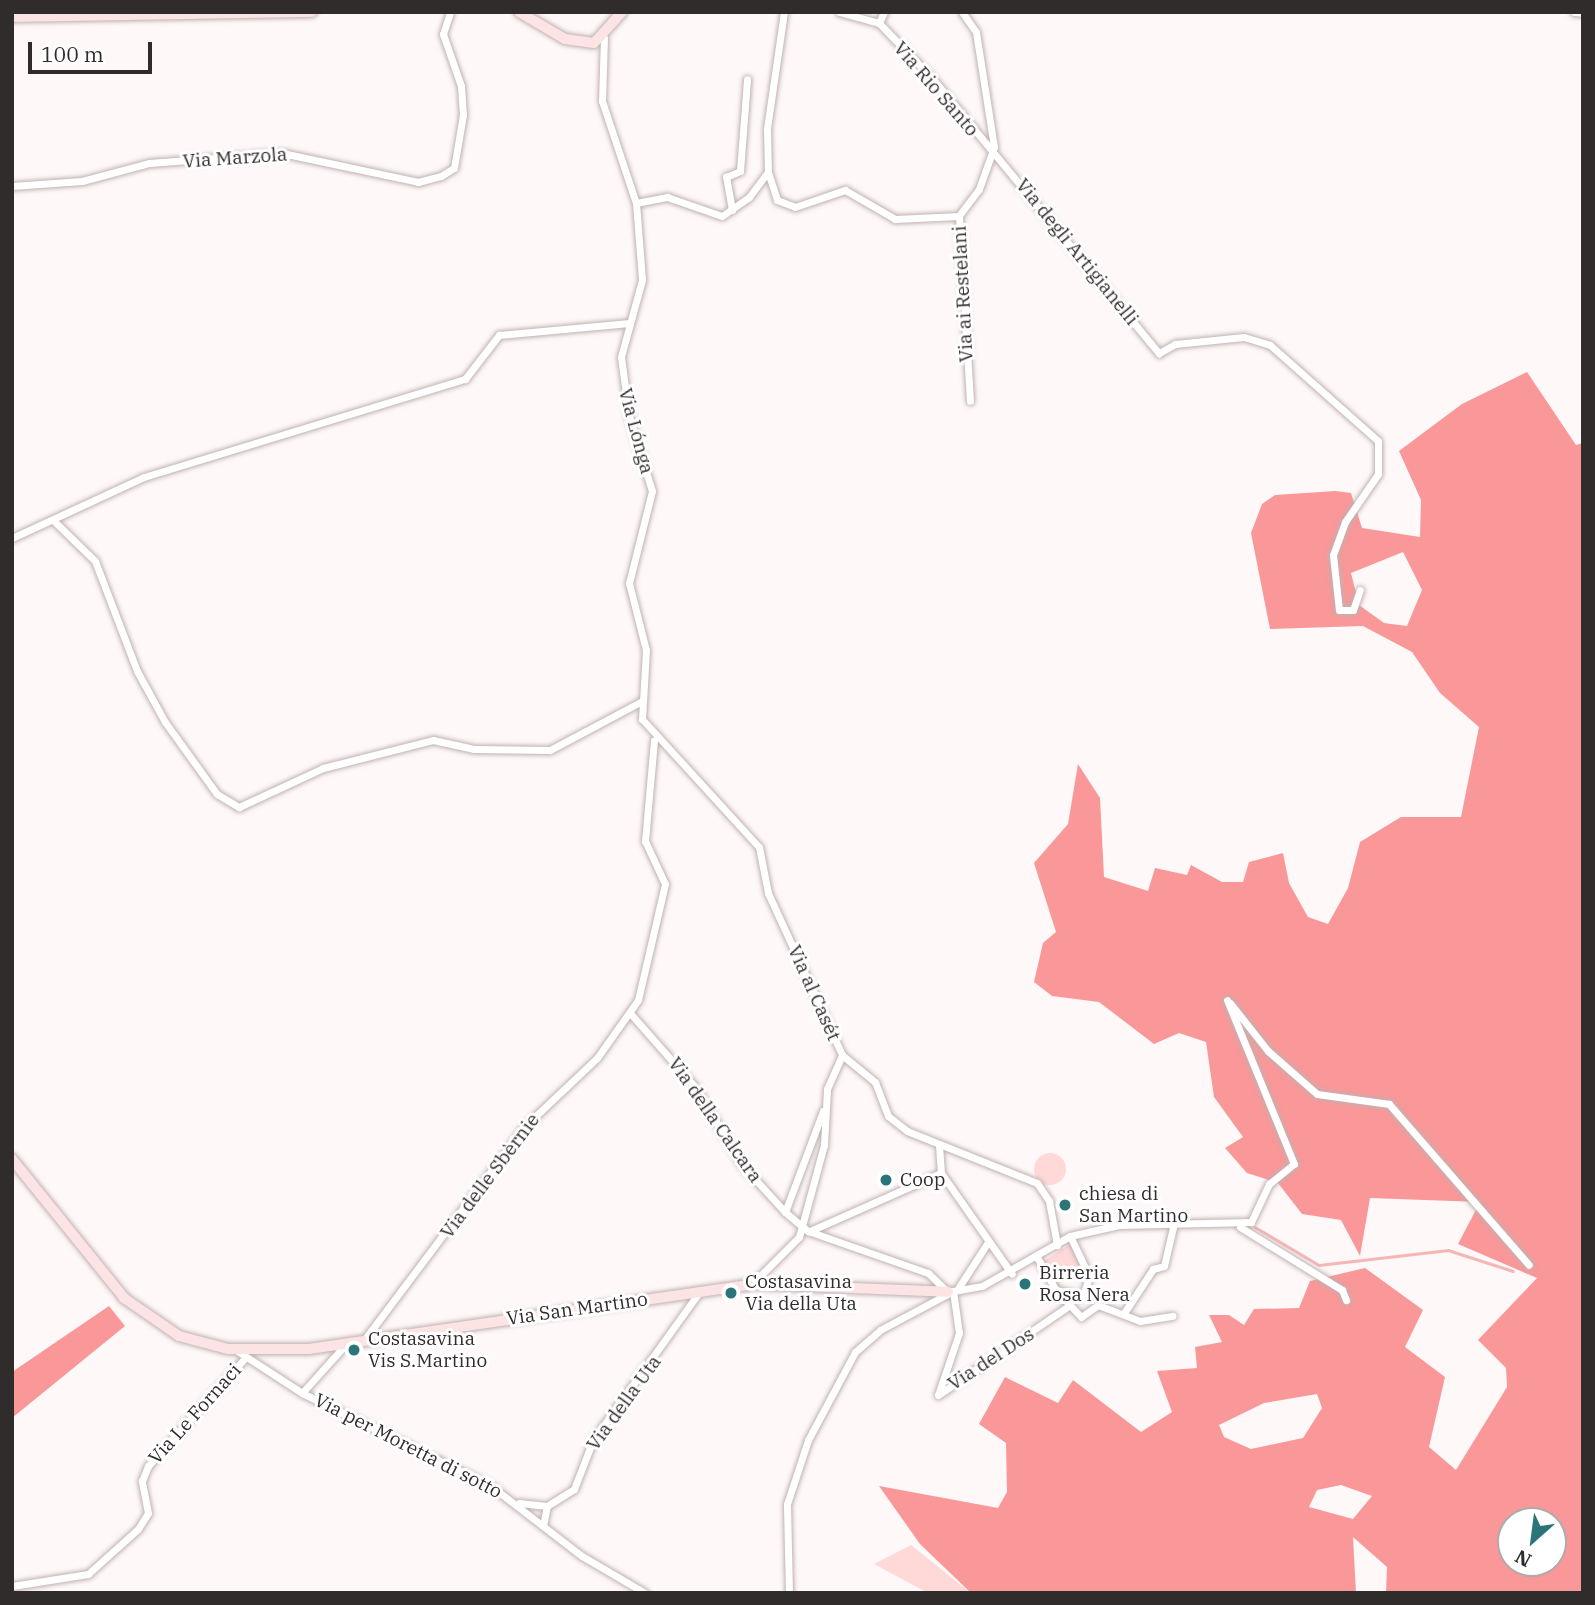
<!DOCTYPE html>
<html>
<head>
<meta charset="utf-8">
<style>
	body { margin:0 }
	#map { position:relative; width:1595px; height:1605px; overflow:hidden; background:#fef8f8; font-family:"IBM Plex Serif",serif }
	div>[style] { position:absolute }
	[style*='--x'] { left:calc(var(--x)*1px); top:calc(var(--y)*1px); width:calc(var(--w)*1px); rotate:calc(var(--a)*1deg) }
	.green>* { inset:0; background:#fed9d8 }
	.round { border-radius:50% }
	.forest>* { inset:0; background:#fa9798 }
	.stream>* { height:2.5px; margin:-1.25px; padding:0 1.25px; transform-origin:1.25px; border-radius:1.25px; background:#f5b7b6 }
	.roads { filter:drop-shadow(0 0 2px #c0b2b1) drop-shadow(0 0 2px #c0b2b1) }
	.street>* { height:7px; margin:-3.5px; padding:0 3.5px; transform-origin:3.5px; border-radius:3.5px; background:#fff }
	.secondary>* { height:10px; margin:-5px; padding:0 5px; transform-origin:5px; border-radius:5px; background:#fde4e4 }
	.dots>* { width:19px; height:19px; translate:-50% -50%; box-sizing:border-box; border:4px solid #fff; border-radius:50% }
	span { translate:-50% -50%; white-space:nowrap; text-align:center; line-height:1.15; -webkit-text-stroke:6px #fff; paint-order:stroke }
	.street-label { font-size:19px; color:#312c2c }
	.poi-label { font-size:19px; color:#312c2c }
	.left { translate:0 -50%; text-align:left }
	.frame { position:absolute; inset:0; border:14px solid #312c2c; pointer-events:none }
	.north { position:absolute; left:1497px; top:1507px; width:70px; height:70px; box-sizing:border-box; background:#fff; border:2px solid #adabab; border-radius:50%; rotate:208deg; font-size:19px; font-weight:700; line-height:28px; text-align:center; color:#312c2c }
	.north::after { content:''; display:block; margin:auto; width:24px; height:32px; background:#2b7579; clip-path:polygon(50% 0,100% 100%,50% 72%,0 100%) }
	.scale { position:absolute; left:28px; top:42px; width:124px; height:32px; box-sizing:border-box; border:4px solid #312c2c; border-top:0; padding-left:9px; font-size:21px; line-height:24px; white-space:nowrap; color:#312c2c; -webkit-text-stroke:5px #fff; paint-order:stroke }
</style>
</head>
<body>
<div id="map">
	<div class="green">
		<div class="round" style="left:1034px;top:1153px;width:32px;height:32px"></div>
		<div style="clip-path:polygon(1072px 1243px,1085px 1273px,1064px 1270px,1058px 1289px,1039px 1264px)"></div>
		<div style="clip-path:polygon(911px 1545px,967px 1590px,968px 1593px,928px 1593px,874px 1564px)"></div>
	</div>
	<div class="forest">
		<div style="clip-path:polygon(evenodd,1527px 372px,1576px 445px,1583px 443px,1583px 1593px,1386px 1593px,1387px 1567px,1353px 1537px,1356px 1593px,971px 1593px,920px 1544px,879px 1486px,998px 1508px,1007px 1492px,1006px 1443px,979px 1424px,1005px 1377px,1058px 1403px,1073px 1380px,1141px 1432px,1172px 1412px,1157px 1371px,1197px 1368px,1195px 1347px,1222px 1342px,1209px 1315px,1229px 1315px,1244px 1325px,1254px 1309px,1299px 1308px,1310px 1281px,1365px 1268px,1423px 1310px,1405px 1347px,1445px 1377px,1429px 1447px,1456px 1470px,1507px 1387px,1506px 1368px,1478px 1340px,1537px 1278px,1458px 1244px,1480px 1202px,1370px 1198px,1360px 1256px,1341px 1220px,1302px 1214px,1278px 1183px,1247px 1173px,1225px 1148px,1243px 1137px,1214px 1097px,1206px 1042px,1179px 1033px,1154px 1044px,1099px 1002px,1052px 996px,1034px 982px,1043px 943px,1056px 932px,1034px 863px,1068px 824px,1078px 764px,1100px 798px,1104px 877px,1148px 891px,1155px 868px,1187px 875px,1191px 865px,1222px 882px,1243px 882px,1249px 862px,1283px 853px,1289px 883px,1308px 917px,1328px 924px,1348px 888px,1360px 842px,1401px 817px,1461px 817px,1479px 727px,1440px 693px,1412px 652px,1363px 626px,1270px 629px,1251px 533px,1262px 504px,1275px 495px,1335px 491px,1351px 493px,1362px 528px,1420px 537px,1421px 500px,1399px 451px,1462px 404px,1527px 372px,1403px 552px,1422px 590px,1407px 626px,1384px 623px,1359px 605px,1351px 573px,1403px 552px,1527px 372px,1317px 1394px,1322px 1408px,1303px 1438px,1251px 1449px,1224px 1437px,1219px 1425px,1264px 1403px,1317px 1394px,1527px 372px,1341px 1485px,1372px 1496px,1353px 1519px,1309px 1507px,1317px 1490px,1341px 1485px,1527px 372px,1511px 1521px,1553px 1521px,1553px 1563px,1511px 1563px,1511px 1521px)"></div>
		<div style="clip-path:polygon(109px 1306px,125px 1326px,12px 1418px,12px 1372px)"></div>
	</div>
	<div class="stream">
		<div style="--x:1255;--y:1227;--w:74;--a:30.7"></div>
		<div style="--x:1319;--y:1265;--w:130;--a:-6.6"></div>
		<div style="--x:1448;--y:1250;--w:68;--a:17.9"></div>
	</div>
	<div class="roads">
		<div class="street">
			<div style="--x:784;--y:12;--w:118;--a:98.3"></div>
			<div style="--x:767;--y:129;--w:43;--a:88.7"></div>
			<div style="--x:768;--y:172;--w:29;--a:72"></div>
			<div style="--x:777;--y:200;--w:19;--a:21"></div>
			<div style="--x:795;--y:207;--w:53;--a:-18.8"></div>
			<div style="--x:845;--y:190;--w:58;--a:30.1"></div>
			<div style="--x:895;--y:219;--w:64;--a:-2.7"></div>
			<div style="--x:839;--y:12;--w:41;--a:15.4"></div>
			<div style="--x:879;--y:23;--w:76;--a:46.1"></div>
			<div style="--x:932;--y:78;--w:357;--a:50.5"></div>
			<div style="--x:1159;--y:353;--w:18;--a:-29"></div>
			<div style="--x:1175;--y:344;--w:69;--a:-5.8"></div>
			<div style="--x:1244;--y:337;--w:27;--a:17"></div>
			<div style="--x:1270;--y:345;--w:144;--a:41.6"></div>
			<div style="--x:1378;--y:441;--w:33;--a:90"></div>
			<div style="--x:1378;--y:474;--w:58;--a:124.5"></div>
			<div style="--x:1345;--y:522;--w:35;--a:110"></div>
			<div style="--x:1333;--y:555;--w:55;--a:83.8"></div>
			<div style="--x:1339;--y:610;--w:14;--a:0"></div>
			<div style="--x:1353;--y:610;--w:21;--a:-71"></div>
			<div style="--x:962;--y:12;--w:24;--a:55"></div>
			<div style="--x:976;--y:32;--w:116;--a:81.1"></div>
			<div style="--x:994;--y:147;--w:45;--a:109.7"></div>
			<div style="--x:979;--y:189;--w:34;--a:127"></div>
			<div style="--x:959;--y:216;--w:185;--a:86.6"></div>
			<div style="--x:1574;--y:12;--w:9;--a:6"></div>
			<div style="--x:879;--y:23;--w:12;--a:-66"></div>
			<div style="--x:604;--y:38;--w:63;--a:91.8"></div>
			<div style="--x:602;--y:101;--w:108;--a:71.6"></div>
			<div style="--x:636;--y:203;--w:77;--a:85.5"></div>
			<div style="--x:642;--y:280;--w:80;--a:105.3"></div>
			<div style="--x:621;--y:357;--w:60;--a:82.3"></div>
			<div style="--x:629;--y:416;--w:78;--a:73"></div>
			<div style="--x:652;--y:491;--w:95;--a:104"></div>
			<div style="--x:629;--y:583;--w:69;--a:75.8"></div>
			<div style="--x:646;--y:650;--w:69;--a:93.3"></div>
			<div style="--x:642;--y:719;--w:173;--a:47.6"></div>
			<div style="--x:759;--y:847;--w:47;--a:78.9"></div>
			<div style="--x:768;--y:893;--w:178;--a:65.4"></div>
			<div style="--x:842;--y:1055;--w:43;--a:39.3"></div>
			<div style="--x:875;--y:1082;--w:36;--a:69"></div>
			<div style="--x:888;--y:1116;--w:24;--a:38"></div>
			<div style="--x:907;--y:1131;--w:140;--a:21.8"></div>
			<div style="--x:1037;--y:1183;--w:22;--a:56"></div>
			<div style="--x:1049;--y:1201;--w:45;--a:79.7"></div>
			<div style="--x:12;--y:186;--w:70;--a:-4.1"></div>
			<div style="--x:82;--y:181;--w:69;--a:-15"></div>
			<div style="--x:149;--y:163;--w:133;--a:-4.3"></div>
			<div style="--x:282;--y:153;--w:139;--a:12"></div>
			<div style="--x:418;--y:182;--w:24;--a:-15"></div>
			<div style="--x:441;--y:176;--w:15;--a:-32"></div>
			<div style="--x:454;--y:168;--w:54;--a:-80.4"></div>
			<div style="--x:463;--y:115;--w:29;--a:-94"></div>
			<div style="--x:461;--y:86;--w:55;--a:-109.1"></div>
			<div style="--x:443;--y:34;--w:23;--a:-72"></div>
			<div style="--x:636;--y:203;--w:32;--a:-11"></div>
			<div style="--x:667;--y:197;--w:58;--a:19.1"></div>
			<div style="--x:722;--y:216;--w:33;--a:-35"></div>
			<div style="--x:749;--y:197;--w:31;--a:-53"></div>
			<div style="--x:732;--y:210;--w:34;--a:-100"></div>
			<div style="--x:726;--y:177;--w:15;--a:-23"></div>
			<div style="--x:740;--y:171;--w:92;--a:-85.6"></div>
			<div style="--x:55;--y:522;--w:56;--a:44.3"></div>
			<div style="--x:95;--y:561;--w:118;--a:69.1"></div>
			<div style="--x:137;--y:671;--w:58;--a:61.2"></div>
			<div style="--x:165;--y:722;--w:89;--a:54.2"></div>
			<div style="--x:217;--y:794;--w:26;--a:31"></div>
			<div style="--x:239;--y:807;--w:93;--a:-24.9"></div>
			<div style="--x:323;--y:768;--w:114;--a:-14.3"></div>
			<div style="--x:433;--y:740;--w:42;--a:12.4"></div>
			<div style="--x:474;--y:749;--w:76;--a:0.8"></div>
			<div style="--x:550;--y:750;--w:104;--a:-28"></div>
			<div style="--x:12;--y:538;--w:145;--a:-24.8"></div>
			<div style="--x:144;--y:477;--w:336;--a:-17"></div>
			<div style="--x:465;--y:379;--w:56;--a:-52.3"></div>
			<div style="--x:499;--y:335;--w:131;--a:-5.3"></div>
			<div style="--x:1230;--y:1003;--w:61;--a:51.6"></div>
			<div style="--x:1268;--y:1051;--w:65;--a:41.3"></div>
			<div style="--x:1317;--y:1094;--w:73;--a:7.9"></div>
			<div style="--x:1389;--y:1104;--w:213;--a:49"></div>
			<div style="--x:630;--y:1013;--w:100;--a:48.7"></div>
			<div style="--x:696;--y:1088;--w:90;--a:59.1"></div>
			<div style="--x:742;--y:1165;--w:64;--a:47.5"></div>
			<div style="--x:785;--y:1212;--w:30;--a:40"></div>
			<div style="--x:808;--y:1231;--w:127;--a:19.3"></div>
			<div style="--x:928;--y:1273;--w:28;--a:44"></div>
			<div style="--x:948;--y:1292;--w:35;--a:-10"></div>
			<div style="--x:982;--y:1286;--w:101;--a:-29.6"></div>
			<div style="--x:1070;--y:1236;--w:50;--a:-12.7"></div>
			<div style="--x:1119;--y:1225;--w:132;--a:-1.3"></div>
			<div style="--x:1251;--y:1222;--w:42;--a:-64.7"></div>
			<div style="--x:1269;--y:1184;--w:32;--a:-39"></div>
			<div style="--x:1294;--y:1164;--w:177;--a:-112.2"></div>
			<div style="--x:939;--y:1145;--w:28;--a:86"></div>
			<div style="--x:941;--y:1173;--w:123;--a:54.9"></div>
			<div style="--x:785;--y:1212;--w:108;--a:-69.4"></div>
			<div style="--x:1240;--y:1227;--w:120;--a:31.7"></div>
			<div style="--x:1342;--y:1290;--w:11;--a:68"></div>
			<div style="--x:810;--y:1231;--w:143;--a:-23.9"></div>
			<div style="--x:1038;--y:1259;--w:36;--a:60"></div>
			<div style="--x:1056;--y:1290;--w:28;--a:13"></div>
			<div style="--x:1083;--y:1296;--w:21;--a:-73"></div>
			<div style="--x:1089;--y:1276;--w:44;--a:-115.4"></div>
			<div style="--x:752;--y:1284;--w:66;--a:-45"></div>
			<div style="--x:799;--y:1237;--w:95;--a:-74.8"></div>
			<div style="--x:824;--y:1145;--w:56;--a:-86.9"></div>
			<div style="--x:827;--y:1089;--w:37;--a:-66"></div>
			<div style="--x:957;--y:1290;--w:57;--a:-57.1"></div>
			<div style="--x:1056;--y:1290;--w:37;--a:47"></div>
			<div style="--x:1081;--y:1317;--w:21;--a:-35"></div>
			<div style="--x:1098;--y:1305;--w:45;--a:20.9"></div>
			<div style="--x:1140;--y:1321;--w:33;--a:-9"></div>
			<div style="--x:1124;--y:1313;--w:53;--a:-56.6"></div>
			<div style="--x:1153;--y:1269;--w:11;--a:-15"></div>
			<div style="--x:1164;--y:1266;--w:44;--a:-76.9"></div>
			<div style="--x:364;--y:1340;--w:266;--a:-53.1"></div>
			<div style="--x:524;--y:1127;--w:100;--a:-43.4"></div>
			<div style="--x:597;--y:1058;--w:71;--a:-54.7"></div>
			<div style="--x:638;--y:1000;--w:119;--a:-76.9"></div>
			<div style="--x:665;--y:884;--w:47;--a:-114.9"></div>
			<div style="--x:645;--y:841;--w:101;--a:-84.9"></div>
			<div style="--x:236;--y:1350;--w:79;--a:33.1"></div>
			<div style="--x:302;--y:1393;--w:211;--a:26.2"></div>
			<div style="--x:491;--y:1486;--w:115;--a:37.6"></div>
			<div style="--x:582;--y:1556;--w:73;--a:30.4"></div>
			<div style="--x:302;--y:1393;--w:66;--a:-48.1"></div>
			<div style="--x:519;--y:1503;--w:28;--a:6"></div>
			<div style="--x:547;--y:1506;--w:32;--a:-32"></div>
			<div style="--x:574;--y:1489;--w:53;--a:-68.8"></div>
			<div style="--x:593;--y:1440;--w:183;--a:-54.3"></div>
			<div style="--x:543;--y:1526;--w:20;--a:-79"></div>
			<div style="--x:12;--y:1586;--w:77;--a:-9"></div>
			<div style="--x:88;--y:1574;--w:67;--a:-42"></div>
			<div style="--x:138;--y:1529;--w:19;--a:-58"></div>
			<div style="--x:148;--y:1513;--w:33;--a:-101"></div>
			<div style="--x:142;--y:1481;--w:16;--a:-68"></div>
			<div style="--x:148;--y:1466;--w:144;--a:-48.1"></div>
			<div style="--x:789;--y:1593;--w:89;--a:-91.3"></div>
			<div style="--x:787;--y:1504;--w:67;--a:-71.8"></div>
			<div style="--x:808;--y:1440;--w:100;--a:-61.9"></div>
			<div style="--x:855;--y:1352;--w:33;--a:-41"></div>
			<div style="--x:880;--y:1330;--w:83;--a:-28.1"></div>
			<div style="--x:953;--y:1291;--w:42;--a:81.9"></div>
			<div style="--x:959;--y:1333;--w:65;--a:108.7"></div>
			<div style="--x:938;--y:1395;--w:156;--a:-34.3"></div>
		</div>
		<div class="secondary">
			<div style="--x:519;--y:12;--w:53;--a:30.4"></div>
			<div style="--x:565;--y:39;--w:29;--a:8"></div>
			<div style="--x:594;--y:43;--w:42;--a:-47.9"></div>
			<div style="--x:12;--y:17;--w:300;--a:-1"></div>
			<div style="--x:12;--y:1159;--w:179;--a:51.1"></div>
			<div style="--x:124;--y:1298;--w:67;--a:34.6"></div>
			<div style="--x:179;--y:1336;--w:51;--a:14.9"></div>
			<div style="--x:228;--y:1349;--w:81;--a:0"></div>
			<div style="--x:309;--y:1349;--w:448;--a:-8.3"></div>
			<div style="--x:752;--y:1284;--w:196;--a:2.3"></div>
		</div>
	</div>
	<div class="dots">
		<div style="left:886px;top:1180px;background:#2b7579"></div>
		<div style="left:1065px;top:1205px;background:#2b7579"></div>
		<div style="left:1025px;top:1284px;background:#2b7579"></div>
		<div style="left:731px;top:1293px;background:#2b7579"></div>
		<div style="left:354px;top:1350px;background:#2b7579"></div>
	</div>
	<div class="street-label">
		<span style="left:936px;top:89px;rotate:49deg">Via Rio Santo</span>
		<span style="left:235px;top:158px;rotate:-4deg">Via Marzola</span>
		<span style="left:1077px;top:252px;rotate:51deg">Via degli Artigianelli</span>
		<span style="left:963px;top:294px;rotate:-93deg">Via ai Restelani</span>
		<span style="left:636px;top:431px;rotate:75deg">Via Lónga</span>
		<span style="left:814px;top:993px;rotate:66deg">Via al Casét</span>
		<span style="left:715px;top:1120px;rotate:55deg">Via della Calcara</span>
		<span style="left:490px;top:1176px;rotate:-53deg">Via delle Sbèrnie</span>
		<span style="left:577px;top:1309px;rotate:-8deg">Via San Martino</span>
		<span style="left:991px;top:1359px;rotate:-33deg">Via del Dos</span>
		<span style="left:624px;top:1403px;rotate:-54deg">Via della Uta</span>
		<span style="left:195px;top:1414px;rotate:-48deg">Via Le Fornaci</span>
		<span style="left:408px;top:1446px;rotate:27deg">Via per Moretta di sotto</span>
	</div>
	<div class="poi-label">
		<span class="left" style="left:900px;top:1180px">Coop</span>
		<span class="left" style="left:1079px;top:1205px">chiesa di<br>San Martino</span>
		<span class="left" style="left:1039px;top:1284px">Birreria<br>Rosa Nera</span>
		<span class="left" style="left:745px;top:1293px">Costasavina<br>Via della Uta</span>
		<span class="left" style="left:368px;top:1350px">Costasavina<br>Vis S.Martino</span>
	</div>
	<div class="frame"></div>
	<div class="north">N</div>
	<div class="scale">100 m</div>
</div>
</body>
</html>
